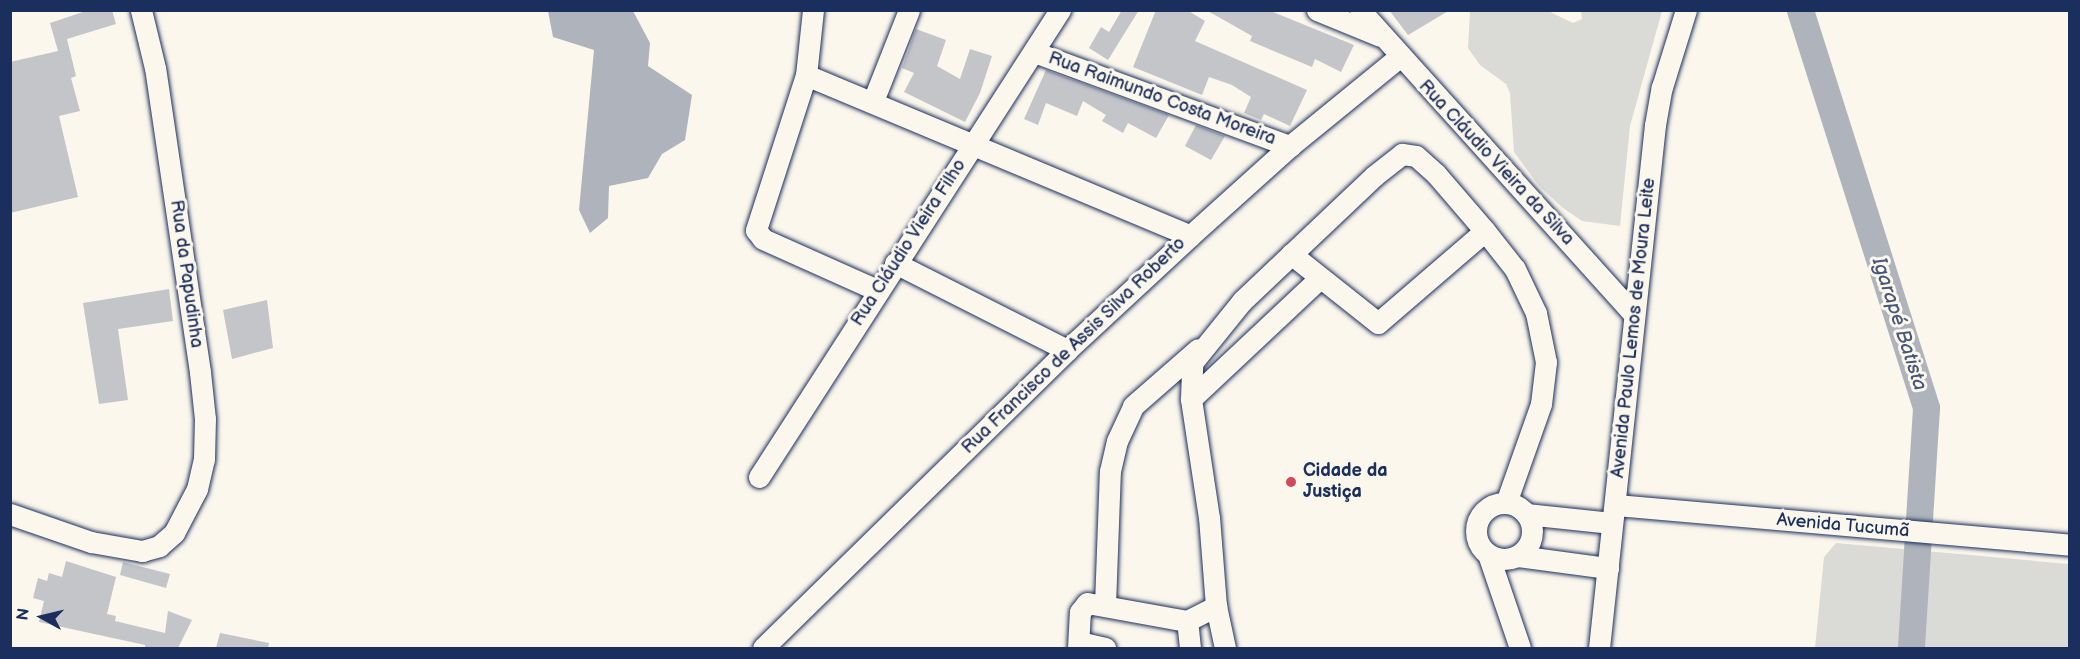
<!DOCTYPE html>
<html>
<head>
<meta charset="utf-8">
<style>
	body { margin:0 }
	#map { position:relative; width:2080px; height:659px; overflow:hidden; background:#fbf7ec; font-family:"Balsamiq Sans",sans-serif }
	div>[style] { position:absolute }
	[style*='--x'] { left:calc(var(--x)*1px); top:calc(var(--y)*1px); width:calc(var(--w)*1px); rotate:calc(var(--a)*1deg) }
	.green>* { inset:0; background:#dadad7 }
	.water>* { inset:0; background:#afb3bb }
	.river>* { height:27px; margin:-13.5px; padding:0 13.5px; transform-origin:13.5px; border-radius:13.5px; background:#afb3bb }
	.building>* { inset:0; background:#c3c5c9 }
	.roads { filter:drop-shadow(0 0 2px #1b2f5e) drop-shadow(0 0 2px #1b2f5e) }
	.minor>* { height:21px; margin:-10.5px; padding:0 10.5px; transform-origin:10.5px; border-radius:10.5px; background:#fbf7ec }
	.minor>.ring { margin:-10.5px; padding:0; box-sizing:content-box; background:none; border:21px solid #fbf7ec; border-radius:50% }
	.dots>* { width:16px; height:16px; translate:-50% -50%; box-sizing:border-box; border:3px solid #fbf7ec; border-radius:50% }
	span { translate:-50% -50%; white-space:nowrap; text-align:center; line-height:1.15; -webkit-text-stroke:6px #fbf7ec; paint-order:stroke }
	.street-label { font-size:18px; color:#1b2f5e }
	.poi-label { font-size:18px; color:#1b2f5e; font-weight:700 }
	.left { translate:0 -50%; text-align:left }
	.water-label { font-size:20px; color:#47577a; font-style:italic }
	.frame { position:absolute; inset:0; border:12px solid #1b2f5e; pointer-events:none }
	.north { position:absolute; left:12px; top:587px; width:60px; height:60px; -webkit-text-stroke:4px #fbf7ec; paint-order:stroke; rotate:278deg; font-size:16px; font-weight:700; line-height:24px; text-align:center; color:#1b2f5e }
	.north::after { content:''; display:block; margin:auto; width:21px; height:27px; background:#1b2f5e; clip-path:polygon(50% 0,100% 100%,50% 72%,0 100%) }
</style>
</head>
<body>
<div id="map">
	<div class="green">
		<div style="clip-path:polygon(1470px 11px,1548px 11px,1573px 23px,1582px 19px,1581px 11px,1662px 11px,1630px 126px,1620px 226px,1582px 221px,1563px 208px,1539px 186px,1514px 152px,1510px 93px,1506px 84px,1480px 65px,1468px 48px)"></div>
		<div style="clip-path:polygon(1836px 543px,2069px 564px,2069px 648px,1815px 648px,1824px 557px)"></div>
	</div>
	<div class="water">
		<div style="clip-path:polygon(548px 11px,633px 11px,650px 43px,648px 66px,692px 95px,685px 140px,662px 154px,648px 178px,609px 186px,608px 218px,590px 233px,579px 210px,594px 50px,553px 37px)"></div>
	</div>
	<div class="river">
		<div style="--x:1800;--y:10;--w:417;--a:72.4"></div>
		<div style="--x:1926;--y:408;--w:240;--a:93.6"></div>
	</div>
	<div class="building">
		<div style="clip-path:polygon(89px 10px,112px 10px,116px 24px,67px 39px,76px 76px,71px 78px,80px 111px,59px 116px,78px 197px,10px 213px,10px 62px,58px 51px,50px 23px)"></div>
		<div style="clip-path:polygon(1122px 10px,1139px 10px,1108px 60px,1089px 48px,1101px 27px,1109px 32px)"></div>
		<div style="clip-path:polygon(1156px 10px,1187px 10px,1205px 21px,1195px 41px,1307px 90px,1290px 126px,1264px 114px,1261px 120px,1244px 113px,1251px 97px,1232px 85px,1209px 77px,1202px 95px,1133px 67px)"></div>
		<div style="clip-path:polygon(1206px 10px,1268px 10px,1354px 45px,1341px 72px,1315px 59px,1312px 67px,1250px 41px,1252px 36px)"></div>
		<div style="clip-path:polygon(1389px 10px,1450px 10px,1408px 35px)"></div>
		<div style="clip-path:polygon(916px 29px,946px 40px,937px 66px,960px 79px,970px 49px,992px 56px,980px 93px,965px 122px,904px 92px,914px 73px,902px 68px)"></div>
		<div style="clip-path:polygon(1046px 70px,1169px 115px,1156px 138px,1128px 123px,1123px 133px,1102px 121px,1106px 115px,1083px 101px,1077px 116px,1046px 103px,1038px 125px,1024px 119px)"></div>
		<div style="clip-path:polygon(1196px 125px,1225px 136px,1211px 160px,1185px 146px)"></div>
		<div style="clip-path:polygon(169px 289px,173px 321px,118px 329px,128px 400px,99px 404px,83px 303px)"></div>
		<div style="clip-path:polygon(267px 300px,273px 348px,232px 359px,223px 310px)"></div>
		<div style="clip-path:polygon(66px 561px,116px 577px,107px 614px,116px 616px,115px 621px,165px 633px,168px 611px,192px 620px,178px 648px,145px 648px,145px 645px,39px 622px,44px 601px,33px 598px,38px 578px,47px 581px,49px 573px,62px 577px)"></div>
		<div style="clip-path:polygon(123px 562px,170px 574px,166px 588px,120px 575px)"></div>
		<div style="clip-path:polygon(220px 633px,269px 643px,268px 648px,216px 648px)"></div>
	</div>
	<div class="roads">
		<div class="minor">
			<div style="--x:813;--y:10;--w:65;--a:96.1"></div>
			<div style="--x:806;--y:75;--w:163;--a:107.9"></div>
			<div style="--x:756;--y:230;--w:11;--a:52"></div>
			<div style="--x:763;--y:239;--w:125;--a:24.1"></div>
			<div style="--x:1317;--y:10;--w:68;--a:22.4"></div>
			<div style="--x:1360;--y:10;--w:409;--a:48"></div>
			<div style="--x:1034;--y:52;--w:273;--a:20.2"></div>
			<div style="--x:806;--y:75;--w:416;--a:22.7"></div>
			<div style="--x:873;--y:101;--w:98;--a:-68.4"></div>
			<div style="--x:1291;--y:254;--w:111;--a:38.4"></div>
			<div style="--x:1378;--y:323;--w:141;--a:-40.7"></div>
			<div style="--x:895;--y:263;--w:193;--a:26.8"></div>
			<div style="--x:1191;--y:399;--w:177;--a:-43.2"></div>
			<div style="--x:759;--y:477;--w:556;--a:-57.2"></div>
			<div class="ring" style="left:1476px;top:503px;width:35px;height:35px"></div>
			<div style="--x:1616;--y:505;--w:456;--a:5"></div>
			<div style="--x:10;--y:514;--w:86;--a:19.1"></div>
			<div style="--x:91;--y:542;--w:52;--a:10"></div>
			<div style="--x:142;--y:551;--w:18;--a:-16"></div>
			<div style="--x:159;--y:546;--w:20;--a:-41"></div>
			<div style="--x:174;--y:533;--w:50;--a:-62.4"></div>
			<div style="--x:197;--y:489;--w:31;--a:-77"></div>
			<div style="--x:204;--y:459;--w:40;--a:-88.6"></div>
			<div style="--x:205;--y:419;--w:47;--a:-96.1"></div>
			<div style="--x:200;--y:372;--w:307;--a:-98.4"></div>
			<div style="--x:155;--y:68;--w:60;--a:-103.6"></div>
			<div style="--x:1526;--y:514;--w:86;--a:6"></div>
			<div style="--x:1488;--y:554;--w:99;--a:71.2"></div>
			<div style="--x:1518;--y:556;--w:91;--a:7.6"></div>
			<div style="--x:1105;--y:605;--w:134;--a:-87.9"></div>
			<div style="--x:1110;--y:471;--w:31;--a:-77"></div>
			<div style="--x:1117;--y:441;--w:38;--a:-65"></div>
			<div style="--x:1133;--y:406;--w:86;--a:-41.2"></div>
			<div style="--x:1079;--y:642;--w:27;--a:13"></div>
			<div style="--x:763;--y:648;--w:426;--a:-44.4"></div>
			<div style="--x:1067;--y:350;--w:168;--a:-42.8"></div>
			<div style="--x:1190;--y:236;--w:135;--a:-42"></div>
			<div style="--x:1290;--y:146;--w:141;--a:-39.2"></div>
			<div style="--x:1078;--y:648;--w:36;--a:-87"></div>
			<div style="--x:1080;--y:612;--w:11;--a:-52"></div>
			<div style="--x:1087;--y:603;--w:102;--a:10.2"></div>
			<div style="--x:1190;--y:648;--w:27;--a:-96"></div>
			<div style="--x:1187;--y:621;--w:33;--a:-27"></div>
			<div style="--x:1225;--y:648;--w:43;--a:-102.1"></div>
			<div style="--x:1216;--y:606;--w:88;--a:-94.5"></div>
			<div style="--x:1209;--y:518;--w:120;--a:-98.6"></div>
			<div style="--x:1191;--y:399;--w:36;--a:-88"></div>
			<div style="--x:1192;--y:363;--w:80;--a:-51.1"></div>
			<div style="--x:1242;--y:301;--w:182;--a:-43.4"></div>
			<div style="--x:1374;--y:176;--w:36;--a:-38"></div>
			<div style="--x:1402;--y:154;--w:14;--a:8"></div>
			<div style="--x:1416;--y:156;--w:27;--a:42"></div>
			<div style="--x:1436;--y:174;--w:75;--a:49.3"></div>
			<div style="--x:1485;--y:231;--w:48;--a:51.7"></div>
			<div style="--x:1515;--y:269;--w:49;--a:64.5"></div>
			<div style="--x:1536;--y:313;--w:50;--a:78.5"></div>
			<div style="--x:1546;--y:362;--w:42;--a:96.8"></div>
			<div style="--x:1541;--y:404;--w:105;--a:109.5"></div>
			<div style="--x:1599;--y:648;--w:526;--a:-83.89"></div>
			<div style="--x:1655;--y:125;--w:39;--a:-80"></div>
			<div style="--x:1662;--y:87;--w:81;--a:-72.7"></div>
		</div>
	</div>
	<div class="dots">
		<div style="left:1291px;top:482px;background:#d1495b"></div>
	</div>
	<div class="street-label">
		<span style="left:1162px;top:99px;rotate:20deg">Rua Raimundo Costa Moreira</span>
		<span style="left:1496px;top:163px;rotate:47deg">Rua Cláudio Vieira da Silva</span>
		<span style="left:909px;top:243px;rotate:-57deg">Rua Cláudio Vieira Filho</span>
		<span style="left:186px;top:274px;rotate:82deg">Rua da Papudinha</span>
		<span style="left:1634px;top:328px;rotate:-84deg">Avenida Paulo Lemos de Moura Leite</span>
		<span style="left:1074px;top:346px;rotate:-44deg">Rua Francisco de Assis Silva Roberto</span>
		<span style="left:1843px;top:526px;rotate:5deg">Avenida Tucumã</span>
	</div>
	<div class="poi-label">
		<span class="left" style="left:1303px;top:482px">Cidade da<br>Justiça</span>
	</div>
	<div class="water-label">
		<span style="left:1899px;top:324px;rotate:72deg">Igarapé Batista</span>
	</div>
	<div class="frame"></div>
	<div class="north">N</div>
</div>
</body>
</html>
